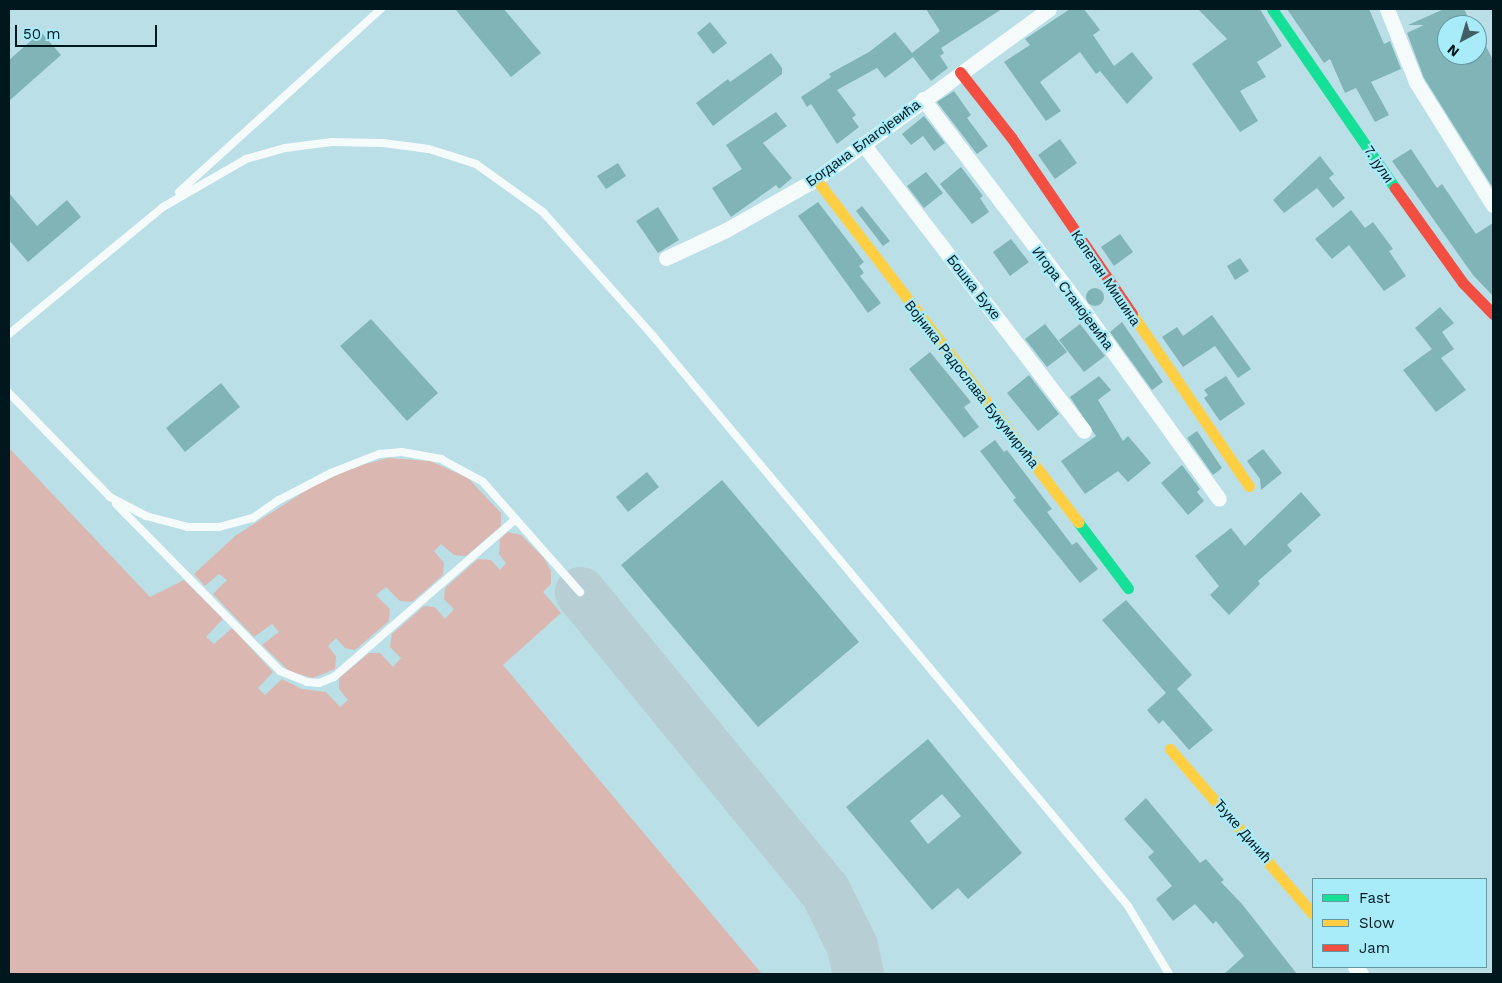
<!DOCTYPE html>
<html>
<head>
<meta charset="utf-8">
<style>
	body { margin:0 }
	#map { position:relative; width:1502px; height:983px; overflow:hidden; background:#badfe7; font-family:"Work Sans",sans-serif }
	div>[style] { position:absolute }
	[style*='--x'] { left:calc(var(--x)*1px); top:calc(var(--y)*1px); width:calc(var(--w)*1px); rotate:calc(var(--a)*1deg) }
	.green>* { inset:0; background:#dab8b1 }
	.taxiway>* { height:51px; margin:-25.5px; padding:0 25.5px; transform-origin:25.5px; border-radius:25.5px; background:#b7ced4 }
	.building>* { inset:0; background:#81b4b7 }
	.round { border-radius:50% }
	.lane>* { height:8px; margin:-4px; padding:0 4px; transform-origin:4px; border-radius:4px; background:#f5fafb }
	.street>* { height:15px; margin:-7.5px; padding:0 7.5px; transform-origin:7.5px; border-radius:7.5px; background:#f5fafb }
	.fast>* { height:11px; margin:-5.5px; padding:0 5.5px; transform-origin:5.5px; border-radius:5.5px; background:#16e098 }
	.slow>* { height:11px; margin:-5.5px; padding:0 5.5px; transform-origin:5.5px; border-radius:5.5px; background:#ffcf43 }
	.jam>* { height:11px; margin:-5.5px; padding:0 5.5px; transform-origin:5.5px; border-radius:5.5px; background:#f24e42 }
	span { translate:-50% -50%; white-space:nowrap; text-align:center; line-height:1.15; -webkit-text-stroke:4.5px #a8ebf9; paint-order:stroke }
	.street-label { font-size:14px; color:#00181d }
	.frame { position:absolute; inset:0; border:10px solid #00181d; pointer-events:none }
	.legend { position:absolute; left:1312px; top:878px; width:175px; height:90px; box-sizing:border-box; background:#a8ebf9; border:1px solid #6597a1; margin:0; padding:6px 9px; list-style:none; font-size:15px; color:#00181d }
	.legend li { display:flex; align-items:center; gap:10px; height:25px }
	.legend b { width:25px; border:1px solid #6597a1 }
	.north { position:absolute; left:1437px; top:15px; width:50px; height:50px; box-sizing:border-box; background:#a8ebf9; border:1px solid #6597a1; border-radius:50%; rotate:219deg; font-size:14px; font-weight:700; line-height:20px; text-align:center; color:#00181d }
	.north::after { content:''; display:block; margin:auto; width:18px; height:22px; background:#415e64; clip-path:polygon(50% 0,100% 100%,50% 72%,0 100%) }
	.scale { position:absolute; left:15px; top:25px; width:142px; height:22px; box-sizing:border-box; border:2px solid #00181d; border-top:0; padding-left:6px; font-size:15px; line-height:18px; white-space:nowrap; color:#00181d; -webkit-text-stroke:4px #a8ebf9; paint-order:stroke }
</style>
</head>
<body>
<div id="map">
	<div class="green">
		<div style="clip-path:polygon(9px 448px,150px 597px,184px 580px,223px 619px,206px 637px,214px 644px,232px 628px,273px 672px,258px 688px,265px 695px,282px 679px,302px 689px,326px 692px,340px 707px,348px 700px,339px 689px,339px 678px,369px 653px,380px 653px,393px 667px,401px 658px,390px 647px,392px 634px,424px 606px,435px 607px,445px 619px,454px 609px,444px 599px,445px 588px,478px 559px,491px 560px,500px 570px,506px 563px,499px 554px,500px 539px,508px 532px,521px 535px,544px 558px,551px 571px,551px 584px,543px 592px,561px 613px,503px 665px,762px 974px,9px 974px)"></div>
		<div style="clip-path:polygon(388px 458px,430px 461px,468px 478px,501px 513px,501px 526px,466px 556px,454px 555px,441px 544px,434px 551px,444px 563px,443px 575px,412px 602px,400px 601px,386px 587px,376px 595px,390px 609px,389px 621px,355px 650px,345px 648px,336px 638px,328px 646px,336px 656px,335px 669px,313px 678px,290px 672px,262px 645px,279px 632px,272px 624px,254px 637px,213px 594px,227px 580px,219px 574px,205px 586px,194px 574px,235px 536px,310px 488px,354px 467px)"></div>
	</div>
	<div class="taxiway">
		<div style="--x:580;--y:592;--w:387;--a:50.7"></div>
		<div style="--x:825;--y:891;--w:61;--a:63.9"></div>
		<div style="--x:852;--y:946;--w:29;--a:78"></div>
	</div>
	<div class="building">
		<div style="clip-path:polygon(455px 9px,504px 9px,541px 53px,511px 77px)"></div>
		<div style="clip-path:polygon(926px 9px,1002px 9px,941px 48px,944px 53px,940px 56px,948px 68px,931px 81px,913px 57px,885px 78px,877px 68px,837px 90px,856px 115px,852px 118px,859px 127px,837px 144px,811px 104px,807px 107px,801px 97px,831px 77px,829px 74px,869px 52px,895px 32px,912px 53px,940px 31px)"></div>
		<div style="clip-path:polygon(1070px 9px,1084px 9px,1100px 30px,1093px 35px,1114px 66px,1132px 52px,1153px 78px,1127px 104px,1100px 71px,1096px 74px,1080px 52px,1040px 82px,1061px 111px,1046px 121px,1004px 62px,1030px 45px,1025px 39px)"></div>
		<div style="clip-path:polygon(1198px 9px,1260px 9px,1282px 46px,1257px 62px,1266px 77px,1240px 91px,1258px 121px,1240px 132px,1192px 64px,1227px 39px)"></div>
		<div style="clip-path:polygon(1287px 9px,1369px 9px,1384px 44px,1390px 41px,1401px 69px,1371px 82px,1389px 115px,1375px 122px,1356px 88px,1345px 93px,1330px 59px,1324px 63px)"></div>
		<div style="clip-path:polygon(1444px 9px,1464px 9px,1472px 25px,1447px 25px,1447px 55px,1477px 55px,1477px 28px,1493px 60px,1493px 188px,1424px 78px,1407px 33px,1424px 25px,1408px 25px)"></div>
		<div style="clip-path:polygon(710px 22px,727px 43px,713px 54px,697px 33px)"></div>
		<div style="clip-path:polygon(41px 32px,61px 55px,9px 101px,9px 60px)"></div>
		<div style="clip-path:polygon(771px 53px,782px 68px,782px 74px,713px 126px,696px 103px,728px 79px,730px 82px)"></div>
		<div style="clip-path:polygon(954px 91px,971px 115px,967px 118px,988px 146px,977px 154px,937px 102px)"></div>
		<div style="clip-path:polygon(776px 112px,787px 126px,763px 143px,792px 178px,779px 189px,776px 185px,731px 217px,712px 188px,742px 169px,726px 145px)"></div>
		<div style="clip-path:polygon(924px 116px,945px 143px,934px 151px,923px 136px,911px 145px,902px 134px)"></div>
		<div style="clip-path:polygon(1060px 139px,1077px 163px,1055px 179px,1038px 155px)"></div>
		<div style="clip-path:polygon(1411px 149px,1437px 188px,1442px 184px,1476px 234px,1493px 223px,1493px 296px,1473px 275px,1392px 161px)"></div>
		<div style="clip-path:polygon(1320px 156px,1334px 174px,1329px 178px,1345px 198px,1333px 208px,1317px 188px,1284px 213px,1273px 200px)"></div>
		<div style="clip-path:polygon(618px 163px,626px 176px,606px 189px,597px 176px)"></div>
		<div style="clip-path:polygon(961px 167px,983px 196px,980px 198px,989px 212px,972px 224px,940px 184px)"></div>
		<div style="clip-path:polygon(926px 172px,943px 193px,924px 208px,907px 186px)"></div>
		<div style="clip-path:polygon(9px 193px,37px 226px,67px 200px,81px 217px,28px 262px,9px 240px)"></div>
		<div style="clip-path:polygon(818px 202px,864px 262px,859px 266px,864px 273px,860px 276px,881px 303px,868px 313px,798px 216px)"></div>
		<div style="clip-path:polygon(862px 206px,890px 241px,883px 246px,856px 211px)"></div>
		<div style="clip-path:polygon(658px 207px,679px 240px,658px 253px,636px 221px)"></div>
		<div style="clip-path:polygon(1351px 210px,1365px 228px,1373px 222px,1393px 249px,1389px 251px,1406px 276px,1384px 291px,1349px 245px,1332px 259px,1315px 239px)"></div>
		<div style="clip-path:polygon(1120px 234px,1133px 252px,1114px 266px,1101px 247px)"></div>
		<div style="clip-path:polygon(1011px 239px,1029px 262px,1010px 276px,993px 252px)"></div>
		<div style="clip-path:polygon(1240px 258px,1249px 271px,1235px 280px,1227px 266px)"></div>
		<div class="round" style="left:1086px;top:288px;width:18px;height:18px"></div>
		<div style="clip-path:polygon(1440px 307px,1454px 323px,1442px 332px,1454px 349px,1441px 358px,1466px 390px,1436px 412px,1403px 370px,1432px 349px,1415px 328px)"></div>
		<div style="clip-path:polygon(1212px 315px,1251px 369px,1238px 378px,1215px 346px,1183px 367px,1162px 337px,1177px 327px,1183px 336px)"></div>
		<div style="clip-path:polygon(371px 319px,438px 393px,407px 421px,340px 346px)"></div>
		<div style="clip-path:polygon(1122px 322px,1163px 382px,1152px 390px,1110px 332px)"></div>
		<div style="clip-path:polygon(1045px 324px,1067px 352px,1047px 367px,1025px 339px)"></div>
		<div style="clip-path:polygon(1080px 324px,1105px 356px,1084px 372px,1059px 340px)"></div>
		<div style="clip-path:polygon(930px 352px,971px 402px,964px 407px,979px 427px,964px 438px,909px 369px)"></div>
		<div style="clip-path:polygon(1029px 375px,1059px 414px,1038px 431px,1007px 393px)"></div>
		<div style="clip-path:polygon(1099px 376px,1111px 390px,1098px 400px,1123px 441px,1128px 436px,1151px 463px,1128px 482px,1118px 471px,1085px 494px,1061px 461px,1096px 436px,1070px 397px)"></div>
		<div style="clip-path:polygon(1226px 376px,1245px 404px,1220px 421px,1204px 398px,1208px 395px,1204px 390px)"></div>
		<div style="clip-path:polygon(221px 383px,240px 407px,185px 452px,166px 428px)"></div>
		<div style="clip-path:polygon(1197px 431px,1222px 468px,1213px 475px,1187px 438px)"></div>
		<div style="clip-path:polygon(995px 440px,1004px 452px,1007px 450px,1052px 509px,1047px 512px,1072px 545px,1077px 542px,1098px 569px,1080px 583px,1013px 500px,1016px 498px,980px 451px)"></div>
		<div style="clip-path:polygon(1263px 449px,1282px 473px,1261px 490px,1260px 479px,1247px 461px)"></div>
		<div style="clip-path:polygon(1182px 465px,1200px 489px,1197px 492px,1204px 501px,1188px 515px,1161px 483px)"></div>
		<div style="clip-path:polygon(647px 472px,659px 487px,628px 512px,616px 497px)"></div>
		<div style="clip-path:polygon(722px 480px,859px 642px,758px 727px,621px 565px)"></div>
		<div style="clip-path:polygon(1301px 492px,1321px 515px,1287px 545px,1292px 551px,1258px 581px,1260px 584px,1229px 615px,1210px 595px,1219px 586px,1195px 556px,1231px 528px,1245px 546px)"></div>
		<div style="clip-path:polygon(1126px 600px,1192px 675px,1177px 689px,1213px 730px,1189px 750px,1163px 720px,1159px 724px,1147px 710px,1166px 693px,1102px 620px)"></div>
		<div style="clip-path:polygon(evenodd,928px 739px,1022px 853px,968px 899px,958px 888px,932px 910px,846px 807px,928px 739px,942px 794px,961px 816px,928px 844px,910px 821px,942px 794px)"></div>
		<div style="clip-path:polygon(1146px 798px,1200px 863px,1206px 859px,1224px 880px,1221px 882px,1242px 904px,1297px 974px,1224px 974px,1244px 956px,1216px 921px,1213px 924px,1195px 904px,1173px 921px,1156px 899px,1172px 886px,1148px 857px,1154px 852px,1124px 819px)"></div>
	</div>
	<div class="lane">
		<div style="--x:179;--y:192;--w:273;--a:-42.2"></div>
		<div style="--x:9;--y:334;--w:200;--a:-39.5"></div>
		<div style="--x:163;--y:207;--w:96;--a:-30"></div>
		<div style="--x:246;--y:159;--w:41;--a:-15.8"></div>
		<div style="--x:285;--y:148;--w:47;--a:-7.3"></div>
		<div style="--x:332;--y:142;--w:51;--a:1.1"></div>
		<div style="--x:383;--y:143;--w:46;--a:7.4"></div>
		<div style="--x:429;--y:149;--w:49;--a:17.7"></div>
		<div style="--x:476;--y:164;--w:82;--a:35.6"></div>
		<div style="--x:543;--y:212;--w:166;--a:48.4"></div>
		<div style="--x:653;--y:336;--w:742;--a:50.19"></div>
		<div style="--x:1128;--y:906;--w:79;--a:58.9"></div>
		<div style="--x:9;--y:393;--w:145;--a:45.8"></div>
		<div style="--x:110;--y:497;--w:41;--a:27.8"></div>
		<div style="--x:146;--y:516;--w:43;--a:14.7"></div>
		<div style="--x:188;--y:527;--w:31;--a:0"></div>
		<div style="--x:219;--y:527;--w:35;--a:-15"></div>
		<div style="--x:253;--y:518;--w:32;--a:-35"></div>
		<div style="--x:279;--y:500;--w:59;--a:-27.4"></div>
		<div style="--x:331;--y:473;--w:52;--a:-21.6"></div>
		<div style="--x:379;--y:454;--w:23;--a:-5"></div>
		<div style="--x:402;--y:452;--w:40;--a:10"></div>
		<div style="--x:441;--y:459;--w:48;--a:28.7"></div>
		<div style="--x:483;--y:482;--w:147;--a:48.6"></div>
		<div style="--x:116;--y:504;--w:234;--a:45.5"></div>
		<div style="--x:280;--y:671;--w:29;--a:22"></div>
		<div style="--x:307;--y:682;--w:12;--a:5"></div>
		<div style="--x:319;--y:683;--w:16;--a:-22"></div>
		<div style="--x:334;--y:677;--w:241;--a:-41"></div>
	</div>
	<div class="street">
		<div style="--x:1387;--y:9;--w:79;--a:68.3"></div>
		<div style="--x:1416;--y:82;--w:145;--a:58"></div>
		<div style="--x:923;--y:99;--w:266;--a:52.8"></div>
		<div style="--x:1084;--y:311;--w:231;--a:54.3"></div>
		<div style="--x:863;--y:144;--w:362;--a:52.4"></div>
		<div style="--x:666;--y:258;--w:66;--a:-25"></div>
		<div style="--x:726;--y:230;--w:103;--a:-29.5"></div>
		<div style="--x:816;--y:179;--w:288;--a:-36.1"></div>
		<div style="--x:1355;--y:967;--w:9;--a:49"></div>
	</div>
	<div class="fast">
		<div style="--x:1272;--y:9;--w:217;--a:55.5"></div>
		<div style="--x:1078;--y:522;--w:83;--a:52.9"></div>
	</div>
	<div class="slow">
		<div style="--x:816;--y:179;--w:432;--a:52.6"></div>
		<div style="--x:1132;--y:314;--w:208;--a:55.8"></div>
		<div style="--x:1170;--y:749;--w:218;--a:49.1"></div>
	</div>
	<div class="jam">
		<div style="--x:960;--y:72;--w:83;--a:51.9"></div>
		<div style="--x:1011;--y:137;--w:214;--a:55.6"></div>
		<div style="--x:1395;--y:188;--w:117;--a:54.4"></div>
		<div style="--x:1463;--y:283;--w:43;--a:45.9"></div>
	</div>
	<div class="street-label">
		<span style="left:863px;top:143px;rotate:-36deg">Богдана Благојевића</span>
		<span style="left:1379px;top:164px;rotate:56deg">7. јули</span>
		<span style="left:1106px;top:278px;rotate:56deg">Капетан Мишина</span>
		<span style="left:974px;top:287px;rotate:52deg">Бошка Бухе</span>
		<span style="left:1073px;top:298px;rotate:53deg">Игора Станојевића</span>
		<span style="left:972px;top:384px;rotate:52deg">Војника Радослава Букумирића</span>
		<span style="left:1243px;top:831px;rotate:49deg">Ђуке Динић</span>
	</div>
	<div class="frame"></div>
	<ul class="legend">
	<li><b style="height:6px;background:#16e098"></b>Fast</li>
	<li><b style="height:6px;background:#ffcf43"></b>Slow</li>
	<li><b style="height:6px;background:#f24e42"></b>Jam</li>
	</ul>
	<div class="north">N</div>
	<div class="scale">50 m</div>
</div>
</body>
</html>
